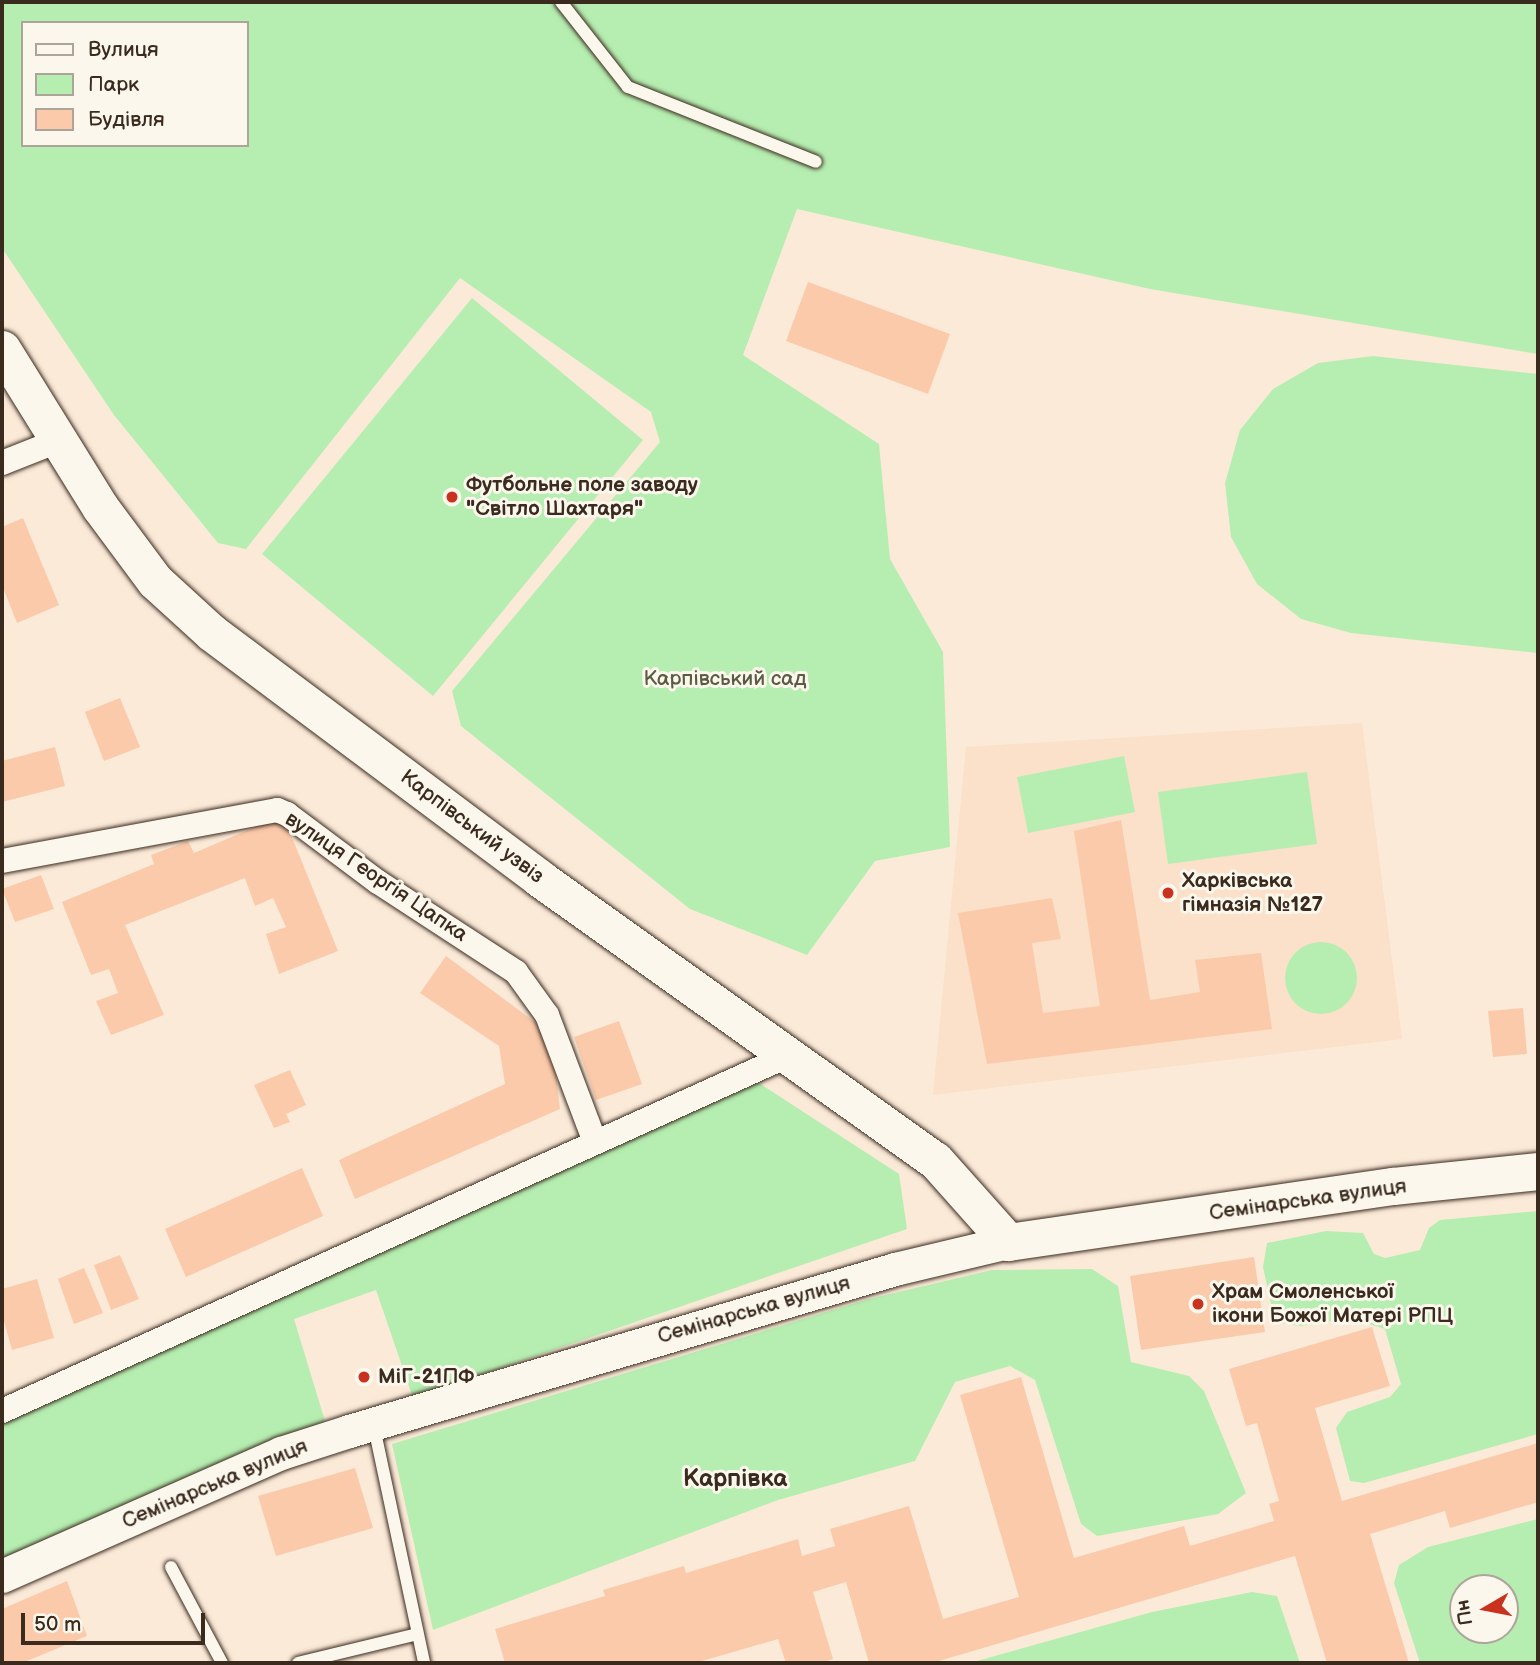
<!DOCTYPE html>
<html>
<head>
<meta charset="utf-8">
<style>
	body { margin:0 }
	#map { position:relative; width:1540px; height:1665px; overflow:hidden; background:#fbead8; font-family:"Balsamiq Sans",sans-serif }
	div>[style] { position:absolute }
	[style*='--x'] { left:calc(var(--x)*1px); top:calc(var(--y)*1px); width:calc(var(--w)*1px); rotate:calc(var(--a)*1deg) }
	.built>* { inset:0; background:#fbe0ca }
	.green>* { inset:0; background:#b6eeb1 }
	.round { border-radius:50% }
	.building>* { inset:0; background:#fbcaab }
	.roads { filter:drop-shadow(0 0 2px #3b2a1e) drop-shadow(0 0 2px #3b2a1e) }
	.service>* { height:12px; margin:-6px; padding:0 6px; transform-origin:6px; border-radius:6px; background:#fbf7ec }
	.minor>* { height:24px; margin:-12px; padding:0 12px; transform-origin:12px; border-radius:12px; background:#fbf7ec }
	.secondary>* { height:33px; margin:-16.5px; padding:0 16.5px; transform-origin:16.5px; border-radius:16.5px; background:#fbf7ec }
	.primary>* { height:37px; margin:-18.5px; padding:0 18.5px; transform-origin:18.5px; border-radius:18.5px; background:#fbf7ec }
	.dots>* { width:19px; height:19px; translate:-50% -50%; box-sizing:border-box; border:4px solid #fbf7ec; border-radius:50% }
	span { translate:-50% -50%; white-space:nowrap; text-align:center; line-height:1.15; -webkit-text-stroke:6px #fbf7ec; paint-order:stroke }
	.poi-label { font-size:21px; color:#3b2a1e; font-weight:700 }
	.left { translate:0 -50%; text-align:left }
	.park-label { font-size:21px; color:#5a5b43 }
	.street-label { font-size:21px; color:#3b2a1e }
	.quarter-label { font-size:24px; color:#3b2a1e; font-weight:700 }
	.frame { position:absolute; inset:0; border:4px solid #3b2a1e; pointer-events:none }
	.legend { position:absolute; left:21px; top:21px; width:228px; height:126px; box-sizing:border-box; background:#fbf7ec; border:2px solid #aea59a; margin:0; padding:9px 12px; list-style:none; font-size:21px; color:#3b2a1e }
	.legend li { display:flex; align-items:center; gap:14px; height:35px }
	.legend b { width:35px; border:2px solid #aea59a }
	.north { position:absolute; left:1449px; top:1574px; width:70px; height:70px; box-sizing:border-box; background:#fbf7ec; border:2px solid #aea59a; border-radius:50%; rotate:260deg; font-size:19px; font-weight:700; line-height:28px; text-align:center; color:#3b2a1e }
	.north::after { content:''; display:block; margin:auto; width:24px; height:32px; background:#c8321e; clip-path:polygon(50% 0,100% 100%,50% 72%,0 100%) }
	.scale { position:absolute; left:21px; top:1613px; width:184px; height:32px; box-sizing:border-box; border:4px solid #3b2a1e; border-top:0; padding-left:9px; font-size:21px; line-height:24px; white-space:nowrap; color:#3b2a1e; -webkit-text-stroke:5px #fbf7ec; paint-order:stroke }
</style>
</head>
<body>
<div id="map">
	<div class="built">
		<div style="clip-path:polygon(1362px 723px,1402px 1039px,933px 1095px,966px 747px)"></div>
	</div>
	<div class="green">
		<div style="clip-path:polygon(evenodd,2px 2px,1538px 2px,1538px 354px,1150px 289px,797px 209px,743px 355px,879px 444px,890px 559px,943px 652px,950px 847px,875px 861px,807px 955px,690px 909px,461px 726px,452px 691px,660px 442px,651px 412px,460px 278px,246px 549px,218px 543px,114px 415px,2px 248px,2px 2px,23px 23px,247px 23px,247px 145px,23px 145px,23px 23px)"></div>
		<div style="clip-path:polygon(472px 298px,643px 440px,433px 696px,262px 554px)"></div>
		<div style="clip-path:polygon(1373px 356px,1538px 374px,1538px 653px,1351px 633px,1301px 619px,1257px 584px,1231px 537px,1225px 483px,1240px 430px,1273px 389px,1318px 363px)"></div>
		<div style="clip-path:polygon(1124px 756px,1135px 812px,1028px 833px,1017px 777px)"></div>
		<div style="clip-path:polygon(1307px 772px,1317px 844px,1168px 864px,1158px 792px)"></div>
		<div class="round" style="left:1285px;top:942px;width:72px;height:72px"></div>
		<div style="clip-path:polygon(756px 1081px,899px 1174px,907px 1229px,413px 1398px,376px 1290px,294px 1319px,325px 1421px,2px 1559px,2px 1420px)"></div>
		<div style="clip-path:polygon(1538px 1211px,1538px 1434px,1364px 1483px,1350px 1481px,1336px 1428px,1347px 1412px,1390px 1397px,1401px 1384px,1385px 1329px,1350px 1318px,1301px 1326px,1275px 1322px,1263px 1267px,1267px 1243px,1326px 1231px,1363px 1233px,1374px 1254px,1385px 1258px,1420px 1250px,1429px 1228px,1440px 1220px)"></div>
		<div style="clip-path:polygon(1092px 1269px,1118px 1286px,1131px 1362px,1189px 1376px,1204px 1391px,1246px 1493px,1218px 1514px,1097px 1536px,1081px 1524px,1035px 1380px,1010px 1366px,955px 1382px,915px 1461px,778px 1500px,433px 1630px,392px 1444px,869px 1299px,992px 1270px)"></div>
		<div style="clip-path:polygon(evenodd,1538px 1519px,1538px 1663px,1420px 1663px,1394px 1583px,1399px 1565px,1428px 1547px,1538px 1519px,1463px 1588px,1505px 1588px,1505px 1630px,1463px 1630px,1463px 1588px)"></div>
		<div style="clip-path:polygon(1252px 1592px,1277px 1596px,1300px 1663px,970px 1663px,1152px 1612px)"></div>
	</div>
	<div class="building">
		<div style="clip-path:polygon(808px 282px,950px 334px,928px 394px,786px 341px)"></div>
		<div style="clip-path:polygon(23px 518px,59px 605px,17px 623px,2px 585px,2px 527px)"></div>
		<div style="clip-path:polygon(120px 698px,140px 747px,104px 761px,85px 712px)"></div>
		<div style="clip-path:polygon(55px 747px,65px 786px,2px 802px,2px 761px)"></div>
		<div style="clip-path:polygon(283px 815px,338px 951px,279px 974px,266px 934px,286px 927px,273px 898px,255px 906px,245px 878px,125px 925px,164px 1015px,111px 1035px,96px 1001px,118px 993px,109px 969px,91px 975px,62px 902px,154px 864px,151px 855px,188px 841px,194px 853px)"></div>
		<div style="clip-path:polygon(1121px 820px,1150px 1000px,1200px 992px,1195px 960px,1261px 953px,1272px 1029px,987px 1064px,958px 913px,1052px 898px,1061px 939px,1032px 943px,1043px 1013px,1100px 1006px,1074px 831px)"></div>
		<div style="clip-path:polygon(41px 875px,54px 909px,15px 922px,2px 889px)"></div>
		<div style="clip-path:polygon(446px 956px,551px 1034px,560px 1109px,355px 1199px,339px 1160px,505px 1084px,499px 1046px,420px 993px)"></div>
		<div style="clip-path:polygon(1523px 1008px,1527px 1054px,1493px 1057px,1488px 1011px)"></div>
		<div style="clip-path:polygon(619px 1021px,642px 1084px,596px 1100px,574px 1037px)"></div>
		<div style="clip-path:polygon(290px 1070px,306px 1105px,286px 1114px,290px 1122px,274px 1128px,254px 1085px)"></div>
		<div style="clip-path:polygon(302px 1168px,323px 1216px,186px 1277px,165px 1229px)"></div>
		<div style="clip-path:polygon(120px 1255px,139px 1299px,111px 1310px,94px 1265px)"></div>
		<div style="clip-path:polygon(1254px 1257px,1265px 1332px,1141px 1350px,1130px 1276px)"></div>
		<div style="clip-path:polygon(84px 1268px,103px 1313px,74px 1324px,58px 1279px)"></div>
		<div style="clip-path:polygon(37px 1279px,54px 1338px,12px 1350px,2px 1314px,2px 1289px)"></div>
		<div style="clip-path:polygon(1372px 1327px,1390px 1386px,1315px 1408px,1342px 1501px,1538px 1443px,1538px 1502px,1450px 1528px,1445px 1511px,1370px 1534px,1409px 1663px,1327px 1663px,1295px 1556px,932px 1663px,869px 1663px,846px 1582px,813px 1592px,833px 1659px,820px 1663px,786px 1663px,778px 1639px,695px 1663px,505px 1663px,495px 1629px,605px 1596px,603px 1590px,684px 1566px,686px 1573px,798px 1539px,802px 1556px,835px 1546px,830px 1529px,909px 1506px,943px 1619px,1019px 1597px,960px 1395px,1021px 1377px,1074px 1558px,1184px 1526px,1190px 1546px,1274px 1521px,1269px 1504px,1279px 1501px,1257px 1423px,1246px 1426px,1229px 1369px)"></div>
		<div style="clip-path:polygon(355px 1468px,373px 1528px,276px 1556px,258px 1496px)"></div>
		<div style="clip-path:polygon(67px 1581px,87px 1636px,22px 1663px,2px 1663px,2px 1609px)"></div>
	</div>
	<div class="roads">
		<div class="service">
			<div style="--x:561;--y:2;--w:108;--a:51.8"></div>
			<div style="--x:628;--y:87;--w:202;--a:21.7"></div>
			<div style="--x:374;--y:1427;--w:241;--a:78"></div>
			<div style="--x:171;--y:1567;--w:109;--a:62"></div>
			<div style="--x:298;--y:1663;--w:123;--a:-13.6"></div>
		</div>
		<div class="minor">
			<div style="--x:2;--y:463;--w:57;--a:-21.6"></div>
			<div style="--x:2;--y:861;--w:280;--a:-10.5"></div>
			<div style="--x:277;--y:810;--w:11;--a:22"></div>
			<div style="--x:287;--y:814;--w:114;--a:36.8"></div>
			<div style="--x:378;--y:882;--w:165;--a:33.1"></div>
			<div style="--x:516;--y:972;--w:53;--a:54.2"></div>
			<div style="--x:547;--y:1015;--w:136;--a:69.3"></div>
			<div style="--x:2;--y:1411;--w:859;--a:-24.33"></div>
		</div>
		<div class="secondary">
			<div style="--x:2;--y:1576;--w:305;--a:-23.8"></div>
			<div style="--x:281;--y:1453;--w:71;--a:-17.9"></div>
			<div style="--x:349;--y:1431;--w:570;--a:-16.53"></div>
			<div style="--x:895;--y:1269;--w:116;--a:-13.4"></div>
		</div>
		<div class="primary">
			<div style="--x:2;--y:349;--w:186;--a:58.2"></div>
			<div style="--x:100;--y:507;--w:92;--a:53.4"></div>
			<div style="--x:155;--y:581;--w:77;--a:42.4"></div>
			<div style="--x:212;--y:633;--w:409;--a:36.8"></div>
			<div style="--x:539;--y:878;--w:486;--a:35.5"></div>
			<div style="--x:935;--y:1160;--w:110;--a:48.3"></div>
			<div style="--x:1008;--y:1242;--w:389;--a:-8.3"></div>
			<div style="--x:1393;--y:1186;--w:146;--a:-5.9"></div>
		</div>
	</div>
	<div class="dots">
		<div style="left:452px;top:497px;background:#c8321e"></div>
		<div style="left:1168px;top:893px;background:#c8321e"></div>
		<div style="left:1198px;top:1304px;background:#c8321e"></div>
		<div style="left:364px;top:1377px;background:#c8321e"></div>
	</div>
	<div class="poi-label">
		<span class="left" style="left:466px;top:497px">Футбольне поле заводу<br>"Світло Шахтаря"</span>
		<span class="left" style="left:1182px;top:893px">Харківська<br>гімназія №127</span>
		<span class="left" style="left:1212px;top:1304px">Храм Смоленської<br>ікони Божої Матері РПЦ</span>
		<span class="left" style="left:378px;top:1377px">МіГ-21ПФ</span>
	</div>
	<div class="park-label">
		<span style="left:725px;top:679px">Карпівський сад</span>
	</div>
	<div class="street-label">
		<span style="left:472px;top:827px;rotate:37deg">Карпівський узвіз</span>
		<span style="left:376px;top:877px;rotate:34deg">вулиця Георгія Цапка</span>
		<span style="left:1308px;top:1200px;rotate:-8deg">Семінарська вулиця</span>
		<span style="left:754px;top:1310px;rotate:-16deg">Семінарська вулиця</span>
		<span style="left:215px;top:1484px;rotate:-23deg">Семінарська вулиця</span>
	</div>
	<div class="quarter-label">
		<span style="left:735px;top:1479px">Карпівка</span>
	</div>
	<div class="frame"></div>
	<ul class="legend">
	<li><b style="height:9px;background:#fbf7ec"></b>Вулиця</li>
	<li><b style="height:19px;background:#b6eeb1"></b>Парк</li>
	<li><b style="height:19px;background:#fbcaab"></b>Будівля</li>
	</ul>
	<div class="north">Пн</div>
	<div class="scale">50 m</div>
</div>
</body>
</html>
